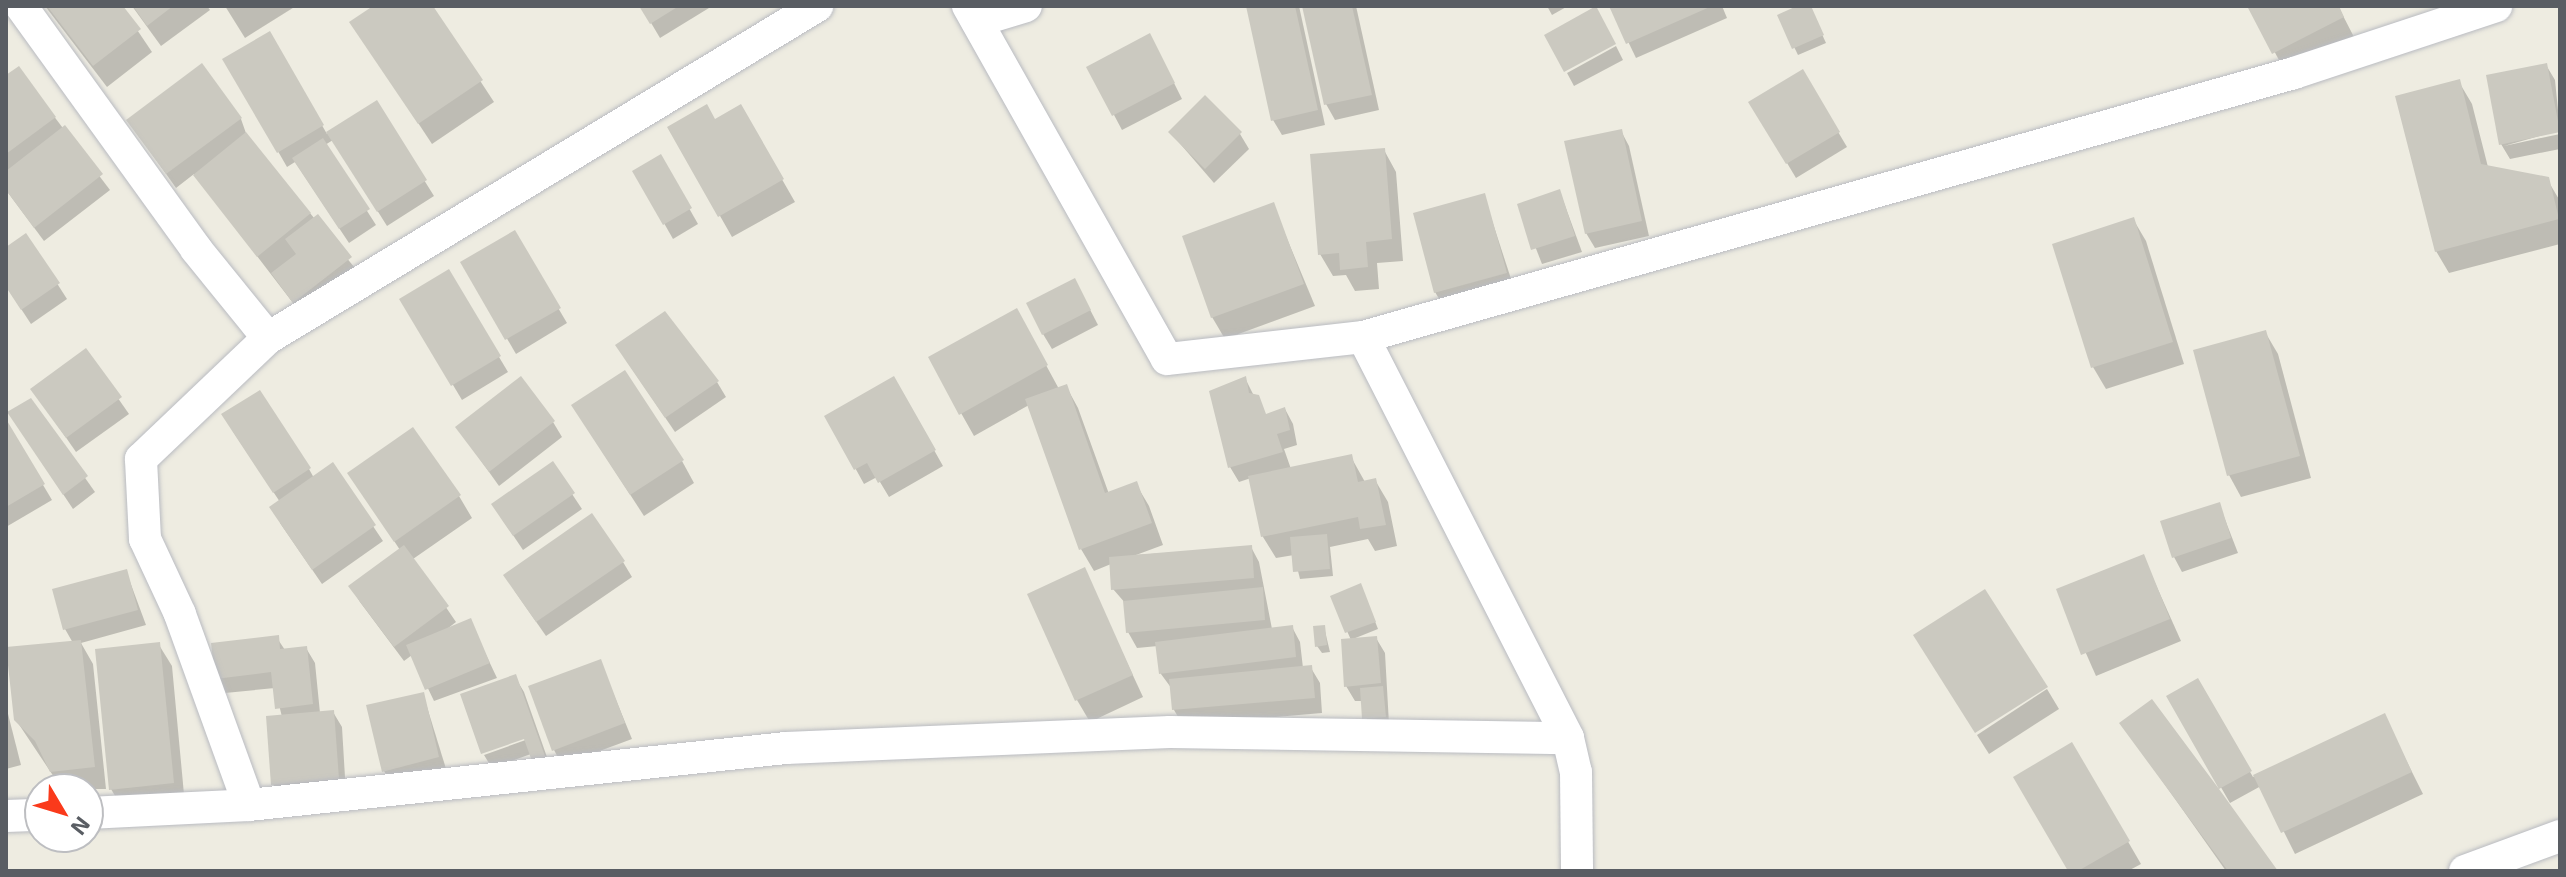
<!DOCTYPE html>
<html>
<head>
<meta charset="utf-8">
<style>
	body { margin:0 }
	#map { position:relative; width:2566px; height:877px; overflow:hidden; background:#eeece1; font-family:"Exo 2",sans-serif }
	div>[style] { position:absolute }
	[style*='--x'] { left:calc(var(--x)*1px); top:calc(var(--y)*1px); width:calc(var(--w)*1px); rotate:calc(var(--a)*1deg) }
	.shadow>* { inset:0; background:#0003 }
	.building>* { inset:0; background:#cbc9c0 }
	.roads { filter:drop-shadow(0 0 2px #b9bbc1) drop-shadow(0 0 2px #b9bbc1) }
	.minor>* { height:32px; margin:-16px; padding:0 16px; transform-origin:16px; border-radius:16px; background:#fff }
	span { translate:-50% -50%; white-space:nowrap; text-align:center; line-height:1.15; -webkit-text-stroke:6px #fff; paint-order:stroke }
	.frame { position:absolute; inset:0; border:8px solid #595d63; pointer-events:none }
	.north { position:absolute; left:24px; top:773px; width:80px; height:80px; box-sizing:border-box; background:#fff; border:2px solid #bdbec1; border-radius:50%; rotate:128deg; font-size:22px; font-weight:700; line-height:32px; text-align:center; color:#595d63 }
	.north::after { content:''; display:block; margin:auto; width:28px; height:36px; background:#fa3a1b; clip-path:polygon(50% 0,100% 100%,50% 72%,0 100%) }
</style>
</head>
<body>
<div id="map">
	<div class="shadow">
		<div style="clip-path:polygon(45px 6px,121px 6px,152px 52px,107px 87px)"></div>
		<div style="clip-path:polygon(132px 6px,207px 6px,210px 10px,161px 46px)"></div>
		<div style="clip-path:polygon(225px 6px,296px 6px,245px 38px)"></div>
		<div style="clip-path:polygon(377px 6px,431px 6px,494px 102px,432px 144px,352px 23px)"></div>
		<div style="clip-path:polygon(641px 6px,707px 6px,709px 8px,660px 38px)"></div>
		<div style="clip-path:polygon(1248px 6px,1299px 6px,1325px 125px,1282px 135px,1273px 120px)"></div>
		<div style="clip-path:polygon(1304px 6px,1356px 6px,1379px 110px,1335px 120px,1326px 104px)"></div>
		<div style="clip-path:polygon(1547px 6px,1568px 6px,1552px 15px)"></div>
		<div style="clip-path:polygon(1611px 6px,1722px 6px,1727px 18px,1636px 58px)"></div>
		<div style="clip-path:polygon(1802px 6px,1809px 6px,1826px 43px,1798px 55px,1779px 16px)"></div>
		<div style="clip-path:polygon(2250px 6px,2338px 6px,2355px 39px,2287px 75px)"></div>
		<div style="clip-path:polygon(269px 33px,327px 134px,376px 103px,434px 196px,387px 226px,333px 140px,325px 145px,376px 225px,349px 243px,295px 162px,287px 167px,225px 59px)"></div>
		<div style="clip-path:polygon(1616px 46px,1623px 60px,1574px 86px,1567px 73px)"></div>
		<div style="clip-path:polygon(1158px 51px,1182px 99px,1122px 130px,1089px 68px)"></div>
		<div style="clip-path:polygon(2546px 65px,2555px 80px,2560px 130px,2504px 146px,2560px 134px,2560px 149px,2510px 159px,2501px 144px)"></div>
		<div style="clip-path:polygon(18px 69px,110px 190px,44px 241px,6px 190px,6px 78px)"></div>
		<div style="clip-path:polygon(1802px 71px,1847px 147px,1796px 178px,1751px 103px)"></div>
		<div style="clip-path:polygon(2459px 82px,2472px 104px,2488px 167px,2547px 179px,2560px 201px,2560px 244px,2449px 273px,2436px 251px)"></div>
		<div style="clip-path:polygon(740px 106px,795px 202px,732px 237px,670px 128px,714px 121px)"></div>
		<div style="clip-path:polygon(241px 119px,247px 136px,359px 273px,303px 316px,194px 174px,176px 188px,128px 120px)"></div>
		<div style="clip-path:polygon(1621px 131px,1629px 146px,1649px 236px,1595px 248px,1586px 233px)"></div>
		<div style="clip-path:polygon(1170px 132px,1240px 134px,1249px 149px,1214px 183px)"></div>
		<div style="clip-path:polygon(1384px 150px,1396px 172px,1403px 261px,1377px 263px,1379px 289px,1355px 291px,1346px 275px,1333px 276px,1320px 254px)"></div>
		<div style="clip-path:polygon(660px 157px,698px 224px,673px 239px,635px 172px)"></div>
		<div style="clip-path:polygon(1560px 192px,1582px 252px,1542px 264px,1519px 205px)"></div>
		<div style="clip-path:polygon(1484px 196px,1514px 288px,1444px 307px,1435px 292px)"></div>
		<div style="clip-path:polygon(1273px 205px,1315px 306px,1225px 339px,1212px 317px)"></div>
		<div style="clip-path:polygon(2133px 219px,2146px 241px,2184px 364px,2106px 389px,2093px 367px)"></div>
		<div style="clip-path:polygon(514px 233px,567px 323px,516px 354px,463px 263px)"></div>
		<div style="clip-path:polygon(26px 235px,67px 299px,31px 324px,6px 286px,6px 249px)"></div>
		<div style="clip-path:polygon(448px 272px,508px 372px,462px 400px,402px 300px)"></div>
		<div style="clip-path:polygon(1083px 296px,1098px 325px,1052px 349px,1043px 334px)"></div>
		<div style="clip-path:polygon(1016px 310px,1059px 389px,1066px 386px,1078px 408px,1109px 494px,1136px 484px,1149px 506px,1163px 545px,1136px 555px,1251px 547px,1259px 562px,1272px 629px,1292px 627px,1300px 642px,1303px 668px,1311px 668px,1320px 683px,1322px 713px,1183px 725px,1174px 710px,1172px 689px,1161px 674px,1158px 646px,1137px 648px,1128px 632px,1126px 604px,1113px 589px,1111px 564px,1094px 571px,1081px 549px,1029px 405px,974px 436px,930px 358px)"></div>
		<div style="clip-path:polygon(2265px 332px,2278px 354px,2311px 478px,2241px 497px,2229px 475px)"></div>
		<div style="clip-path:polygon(85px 351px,129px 414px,76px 452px,33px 390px)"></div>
		<div style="clip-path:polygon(626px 360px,717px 382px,726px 397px,675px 432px)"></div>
		<div style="clip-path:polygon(1245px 378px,1268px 424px,1285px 409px,1293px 424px,1297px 445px,1284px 449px,1291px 469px,1351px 457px,1365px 482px,1375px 480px,1388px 502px,1397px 546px,1375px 551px,1368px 539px,1330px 547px,1333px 576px,1300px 579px,1294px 555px,1276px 558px,1263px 537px,1251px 478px,1239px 482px,1230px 467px)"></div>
		<div style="clip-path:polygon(894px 379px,943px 466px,889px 497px,877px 477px,864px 484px,827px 417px)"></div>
		<div style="clip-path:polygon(30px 400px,95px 492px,73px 509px,19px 428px)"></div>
		<div style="clip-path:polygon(553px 422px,562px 437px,499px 486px,457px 427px)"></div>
		<div style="clip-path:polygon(6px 423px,52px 500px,6px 527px)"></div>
		<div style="clip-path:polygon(587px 428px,682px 461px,694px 483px,644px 516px)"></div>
		<div style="clip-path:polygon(232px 430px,309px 469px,314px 478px,332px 465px,383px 541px,322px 584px,280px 523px,280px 502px)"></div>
		<div style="clip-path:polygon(552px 464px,582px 509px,523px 550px,502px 519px)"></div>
		<div style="clip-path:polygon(350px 474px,459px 496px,472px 518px,413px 559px,456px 622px,447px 629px,470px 621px,497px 678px,434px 701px,412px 655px,404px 661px,360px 602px,351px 587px,400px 550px)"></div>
		<div style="clip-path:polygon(2219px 504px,2238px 553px,2182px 572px,2174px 557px)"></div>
		<div style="clip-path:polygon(2143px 556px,2181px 641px,2096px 676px,2058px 590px)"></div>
		<div style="clip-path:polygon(623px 562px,632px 577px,546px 636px,514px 590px)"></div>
		<div style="clip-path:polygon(1084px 570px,1143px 697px,1090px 722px,1077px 700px)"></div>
		<div style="clip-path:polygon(126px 571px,146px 625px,81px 643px,93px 664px,106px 789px,62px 789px,16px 720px,73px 643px,65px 629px)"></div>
		<div style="clip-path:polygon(1364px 593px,1378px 629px,1353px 639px,1376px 638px,1385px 653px,1389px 724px,1368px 726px,1363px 701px,1355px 701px,1346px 686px,1351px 640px,1332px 597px)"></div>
		<div style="clip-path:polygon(1324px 627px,1330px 652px,1322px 653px,1317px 646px)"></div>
		<div style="clip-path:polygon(277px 638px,285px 650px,306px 648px,315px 663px,320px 713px,333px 712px,342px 727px,346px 794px,282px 800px,273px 784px,282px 717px,275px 688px,225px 693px,217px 678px)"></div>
		<div style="clip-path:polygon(159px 645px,172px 666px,185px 805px,124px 811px,111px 789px)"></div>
		<div style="clip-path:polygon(600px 661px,632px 739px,562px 765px,554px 750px)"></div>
		<div style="clip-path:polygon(515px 677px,524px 692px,553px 774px,531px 754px,492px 768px,484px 755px,534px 737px)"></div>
		<div style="clip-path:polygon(2198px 681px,2253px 777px,2384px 716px,2423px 794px,2295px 854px,2261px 786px,2230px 803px,2169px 697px)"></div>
		<div style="clip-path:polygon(2047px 689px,2059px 709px,1989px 754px,1977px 735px)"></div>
		<div style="clip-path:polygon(423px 694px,447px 772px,393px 786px,384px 771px)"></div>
		<div style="clip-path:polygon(6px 706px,21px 765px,6px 769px)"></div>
		<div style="clip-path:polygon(2122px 724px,2276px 871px,2226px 871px)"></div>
		<div style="clip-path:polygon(2072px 745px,2141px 864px,2128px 871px,2070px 871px)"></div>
	</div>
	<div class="building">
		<div style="clip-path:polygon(47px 6px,123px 6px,141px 29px,93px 66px)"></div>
		<div style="clip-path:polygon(133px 6px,173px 6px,147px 26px)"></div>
		<div style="clip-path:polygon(373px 6px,433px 6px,483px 80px,418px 124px,349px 22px)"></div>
		<div style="clip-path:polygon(639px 6px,679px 6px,650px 24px)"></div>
		<div style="clip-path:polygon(1246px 6px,1295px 6px,1318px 110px,1271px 121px)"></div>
		<div style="clip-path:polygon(1302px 6px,1352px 6px,1372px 95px,1324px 105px)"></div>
		<div style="clip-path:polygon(1596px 6px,1616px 44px,1564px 72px,1544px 35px)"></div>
		<div style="clip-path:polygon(1609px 6px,1712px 6px,1626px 44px)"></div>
		<div style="clip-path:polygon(1797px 6px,1811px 6px,1824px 35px,1792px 49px,1777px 15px)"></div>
		<div style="clip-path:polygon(2247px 6px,2339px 6px,2344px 17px,2272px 54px)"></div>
		<div style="clip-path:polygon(270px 31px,324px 125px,277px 153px,222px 59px)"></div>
		<div style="clip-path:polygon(1150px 33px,1175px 83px,1112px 116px,1086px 67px)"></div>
		<div style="clip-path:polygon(202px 63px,242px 118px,166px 174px,126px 120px)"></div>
		<div style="clip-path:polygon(2547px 63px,2560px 132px,2499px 145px,2486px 75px)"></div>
		<div style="clip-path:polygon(19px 66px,56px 117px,6px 154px,6px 75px)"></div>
		<div style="clip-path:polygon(1803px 69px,1840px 132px,1786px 164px,1748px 102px)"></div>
		<div style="clip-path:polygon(2460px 79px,2481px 164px,2549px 177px,2559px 219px,2435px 252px,2395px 96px)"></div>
		<div style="clip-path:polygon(1205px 95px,1242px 132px,1205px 169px,1168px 132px)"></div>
		<div style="clip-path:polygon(377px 100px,427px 180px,377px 212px,326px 132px)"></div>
		<div style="clip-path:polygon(707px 104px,715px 119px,741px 104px,784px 179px,718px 217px,667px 127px)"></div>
		<div style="clip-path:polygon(65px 125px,103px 174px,34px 228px,6px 190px,6px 171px)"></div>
		<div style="clip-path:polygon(1622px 129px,1642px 221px,1585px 234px,1564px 141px)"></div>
		<div style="clip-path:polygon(246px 132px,311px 213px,257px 257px,193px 175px)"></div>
		<div style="clip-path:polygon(323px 138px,370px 209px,339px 229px,292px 158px)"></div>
		<div style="clip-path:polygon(1385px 148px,1392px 239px,1366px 242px,1368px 267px,1340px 270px,1339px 253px,1318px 255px,1310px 154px)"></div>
		<div style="clip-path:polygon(661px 154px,692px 208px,663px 225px,632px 171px)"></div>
		<div style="clip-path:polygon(1560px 189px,1575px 236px,1531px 250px,1517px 204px)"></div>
		<div style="clip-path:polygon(1485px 193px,1507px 273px,1434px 293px,1413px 213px)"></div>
		<div style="clip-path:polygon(1274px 202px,1304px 284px,1211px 318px,1182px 236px)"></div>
		<div style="clip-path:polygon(318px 214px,352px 257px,293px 303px,271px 273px,296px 254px,285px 239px)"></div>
		<div style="clip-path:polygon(2134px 217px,2173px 342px,2091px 368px,2052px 244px)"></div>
		<div style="clip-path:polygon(515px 230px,561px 308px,505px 340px,460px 262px)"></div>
		<div style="clip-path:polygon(26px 233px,60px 283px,21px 310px,6px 287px,6px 247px)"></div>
		<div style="clip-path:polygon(449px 269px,501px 356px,451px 386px,399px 299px)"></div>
		<div style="clip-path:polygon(1075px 278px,1091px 310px,1042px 335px,1026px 303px)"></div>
		<div style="clip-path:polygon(1017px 308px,1048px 365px,959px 415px,928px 357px)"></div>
		<div style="clip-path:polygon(665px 311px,719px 381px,665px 418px,615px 345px)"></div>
		<div style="clip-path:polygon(2266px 330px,2300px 456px,2227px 476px,2193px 350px)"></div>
		<div style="clip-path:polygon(86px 348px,122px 397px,66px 438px,30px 389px)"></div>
		<div style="clip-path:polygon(625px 370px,684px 460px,630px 495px,571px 405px)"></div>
		<div style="clip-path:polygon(521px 376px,555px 421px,489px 472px,455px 427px)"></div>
		<div style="clip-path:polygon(894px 376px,936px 450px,878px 483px,867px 463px,854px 470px,824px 416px)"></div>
		<div style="clip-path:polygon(1246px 376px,1249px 393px,1259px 395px,1266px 414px,1285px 407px,1290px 430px,1277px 434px,1283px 452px,1228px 468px,1209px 391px)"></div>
		<div style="clip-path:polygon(1067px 384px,1105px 493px,1137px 481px,1152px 523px,1079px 550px,1025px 399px)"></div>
		<div style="clip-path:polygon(260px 390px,311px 468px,273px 493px,221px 414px)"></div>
		<div style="clip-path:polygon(31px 398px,88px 476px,63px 495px,7px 412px)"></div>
		<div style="clip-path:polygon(6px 419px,45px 484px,6px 507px)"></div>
		<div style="clip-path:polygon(413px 427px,461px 495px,394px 542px,347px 473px)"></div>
		<div style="clip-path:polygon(1352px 454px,1358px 482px,1376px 478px,1386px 525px,1360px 529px,1358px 517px,1261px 537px,1248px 476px)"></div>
		<div style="clip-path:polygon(553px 461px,575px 493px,513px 536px,491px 504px)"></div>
		<div style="clip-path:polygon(333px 462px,376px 525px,312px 570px,269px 507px)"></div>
		<div style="clip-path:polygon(2220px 502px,2231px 538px,2172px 558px,2160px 521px)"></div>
		<div style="clip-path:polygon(592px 513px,625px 561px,536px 622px,503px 575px)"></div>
		<div style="clip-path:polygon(1327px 534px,1330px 569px,1293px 572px,1290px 537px)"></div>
		<div style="clip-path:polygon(404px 545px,449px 606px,394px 647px,348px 586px)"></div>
		<div style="clip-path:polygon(1252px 545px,1254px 578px,1111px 590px,1109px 557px)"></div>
		<div style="clip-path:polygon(2144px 554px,2170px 619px,2081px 655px,2056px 589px)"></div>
		<div style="clip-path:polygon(1085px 567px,1133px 675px,1075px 701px,1027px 594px)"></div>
		<div style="clip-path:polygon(127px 569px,138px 610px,63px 630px,52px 589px)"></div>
		<div style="clip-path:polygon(1361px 583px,1376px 622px,1345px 633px,1330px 596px)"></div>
		<div style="clip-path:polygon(1263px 587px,1265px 620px,1126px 633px,1123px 601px)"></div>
		<div style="clip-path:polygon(1985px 589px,2048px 687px,1975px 733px,1913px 635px)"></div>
		<div style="clip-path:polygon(471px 618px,490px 663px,425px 690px,406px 645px)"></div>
		<div style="clip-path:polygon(1293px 625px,1296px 657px,1159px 674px,1155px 642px)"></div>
		<div style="clip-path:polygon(1325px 625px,1327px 645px,1315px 647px,1313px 626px)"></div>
		<div style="clip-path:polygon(279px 635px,280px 649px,307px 646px,313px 704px,275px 709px,271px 672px,215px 679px,211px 643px)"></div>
		<div style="clip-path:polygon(1377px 636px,1381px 683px,1344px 687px,1341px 639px)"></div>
		<div style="clip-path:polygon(81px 640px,95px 767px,50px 772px,35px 741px,14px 720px,6px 647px)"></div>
		<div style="clip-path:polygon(160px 642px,174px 783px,109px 790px,95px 649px)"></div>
		<div style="clip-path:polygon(601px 659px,625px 723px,552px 751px,528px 686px)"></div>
		<div style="clip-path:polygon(1312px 665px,1315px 698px,1172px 710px,1169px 679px)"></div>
		<div style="clip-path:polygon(516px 674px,546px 759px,533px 764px,524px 739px,481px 754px,460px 694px)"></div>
		<div style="clip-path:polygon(2198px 678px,2252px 771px,2219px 789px,2278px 871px,2228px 871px,2119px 723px,2152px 699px,2219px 789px,2166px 696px)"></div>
		<div style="clip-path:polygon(1383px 686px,1386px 717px,1362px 719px,1360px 688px)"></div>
		<div style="clip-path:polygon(424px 692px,439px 757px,382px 772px,366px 705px)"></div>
		<div style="clip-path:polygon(334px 710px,339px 779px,271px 785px,266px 716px)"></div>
		<div style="clip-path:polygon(2385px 713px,2412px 772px,2281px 833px,2253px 775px)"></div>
		<div style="clip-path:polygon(2072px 742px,2130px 841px,2078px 871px,2068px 871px,2013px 777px)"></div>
	</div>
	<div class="roads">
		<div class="minor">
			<div style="--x:21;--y:6;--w:299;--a:54.2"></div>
			<div style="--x:196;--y:249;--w:114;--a:51"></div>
			<div style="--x:268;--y:338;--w:642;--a:-31.16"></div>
			<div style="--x:968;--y:6;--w:405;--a:60.6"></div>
			<div style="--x:1167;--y:359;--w:197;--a:-6.4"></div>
			<div style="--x:1363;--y:337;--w:968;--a:-15.83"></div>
			<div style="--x:2294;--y:73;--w:213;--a:-18.3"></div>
			<div style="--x:977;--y:21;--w:51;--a:-17"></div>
			<div style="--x:1363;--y:337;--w:450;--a:62.9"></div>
			<div style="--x:1568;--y:738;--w:35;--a:77"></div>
			<div style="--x:1576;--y:772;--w:99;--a:89.4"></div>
			<div style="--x:249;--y:805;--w:203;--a:-109.9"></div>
			<div style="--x:180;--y:614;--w:83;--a:-115"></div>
			<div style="--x:145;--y:539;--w:80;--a:-92.9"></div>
			<div style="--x:141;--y:459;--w:175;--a:-43.6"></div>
			<div style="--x:88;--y:813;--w:161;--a:-2.8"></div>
			<div style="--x:249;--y:805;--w:540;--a:-6.06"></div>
			<div style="--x:786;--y:748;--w:384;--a:-2.4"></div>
			<div style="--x:1170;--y:732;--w:398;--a:0.9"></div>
			<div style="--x:6;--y:816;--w:34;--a:-2"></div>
			<div style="--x:2465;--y:871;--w:101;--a:-20.2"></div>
		</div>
	</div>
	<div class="frame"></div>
	<div class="north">N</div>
</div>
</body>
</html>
